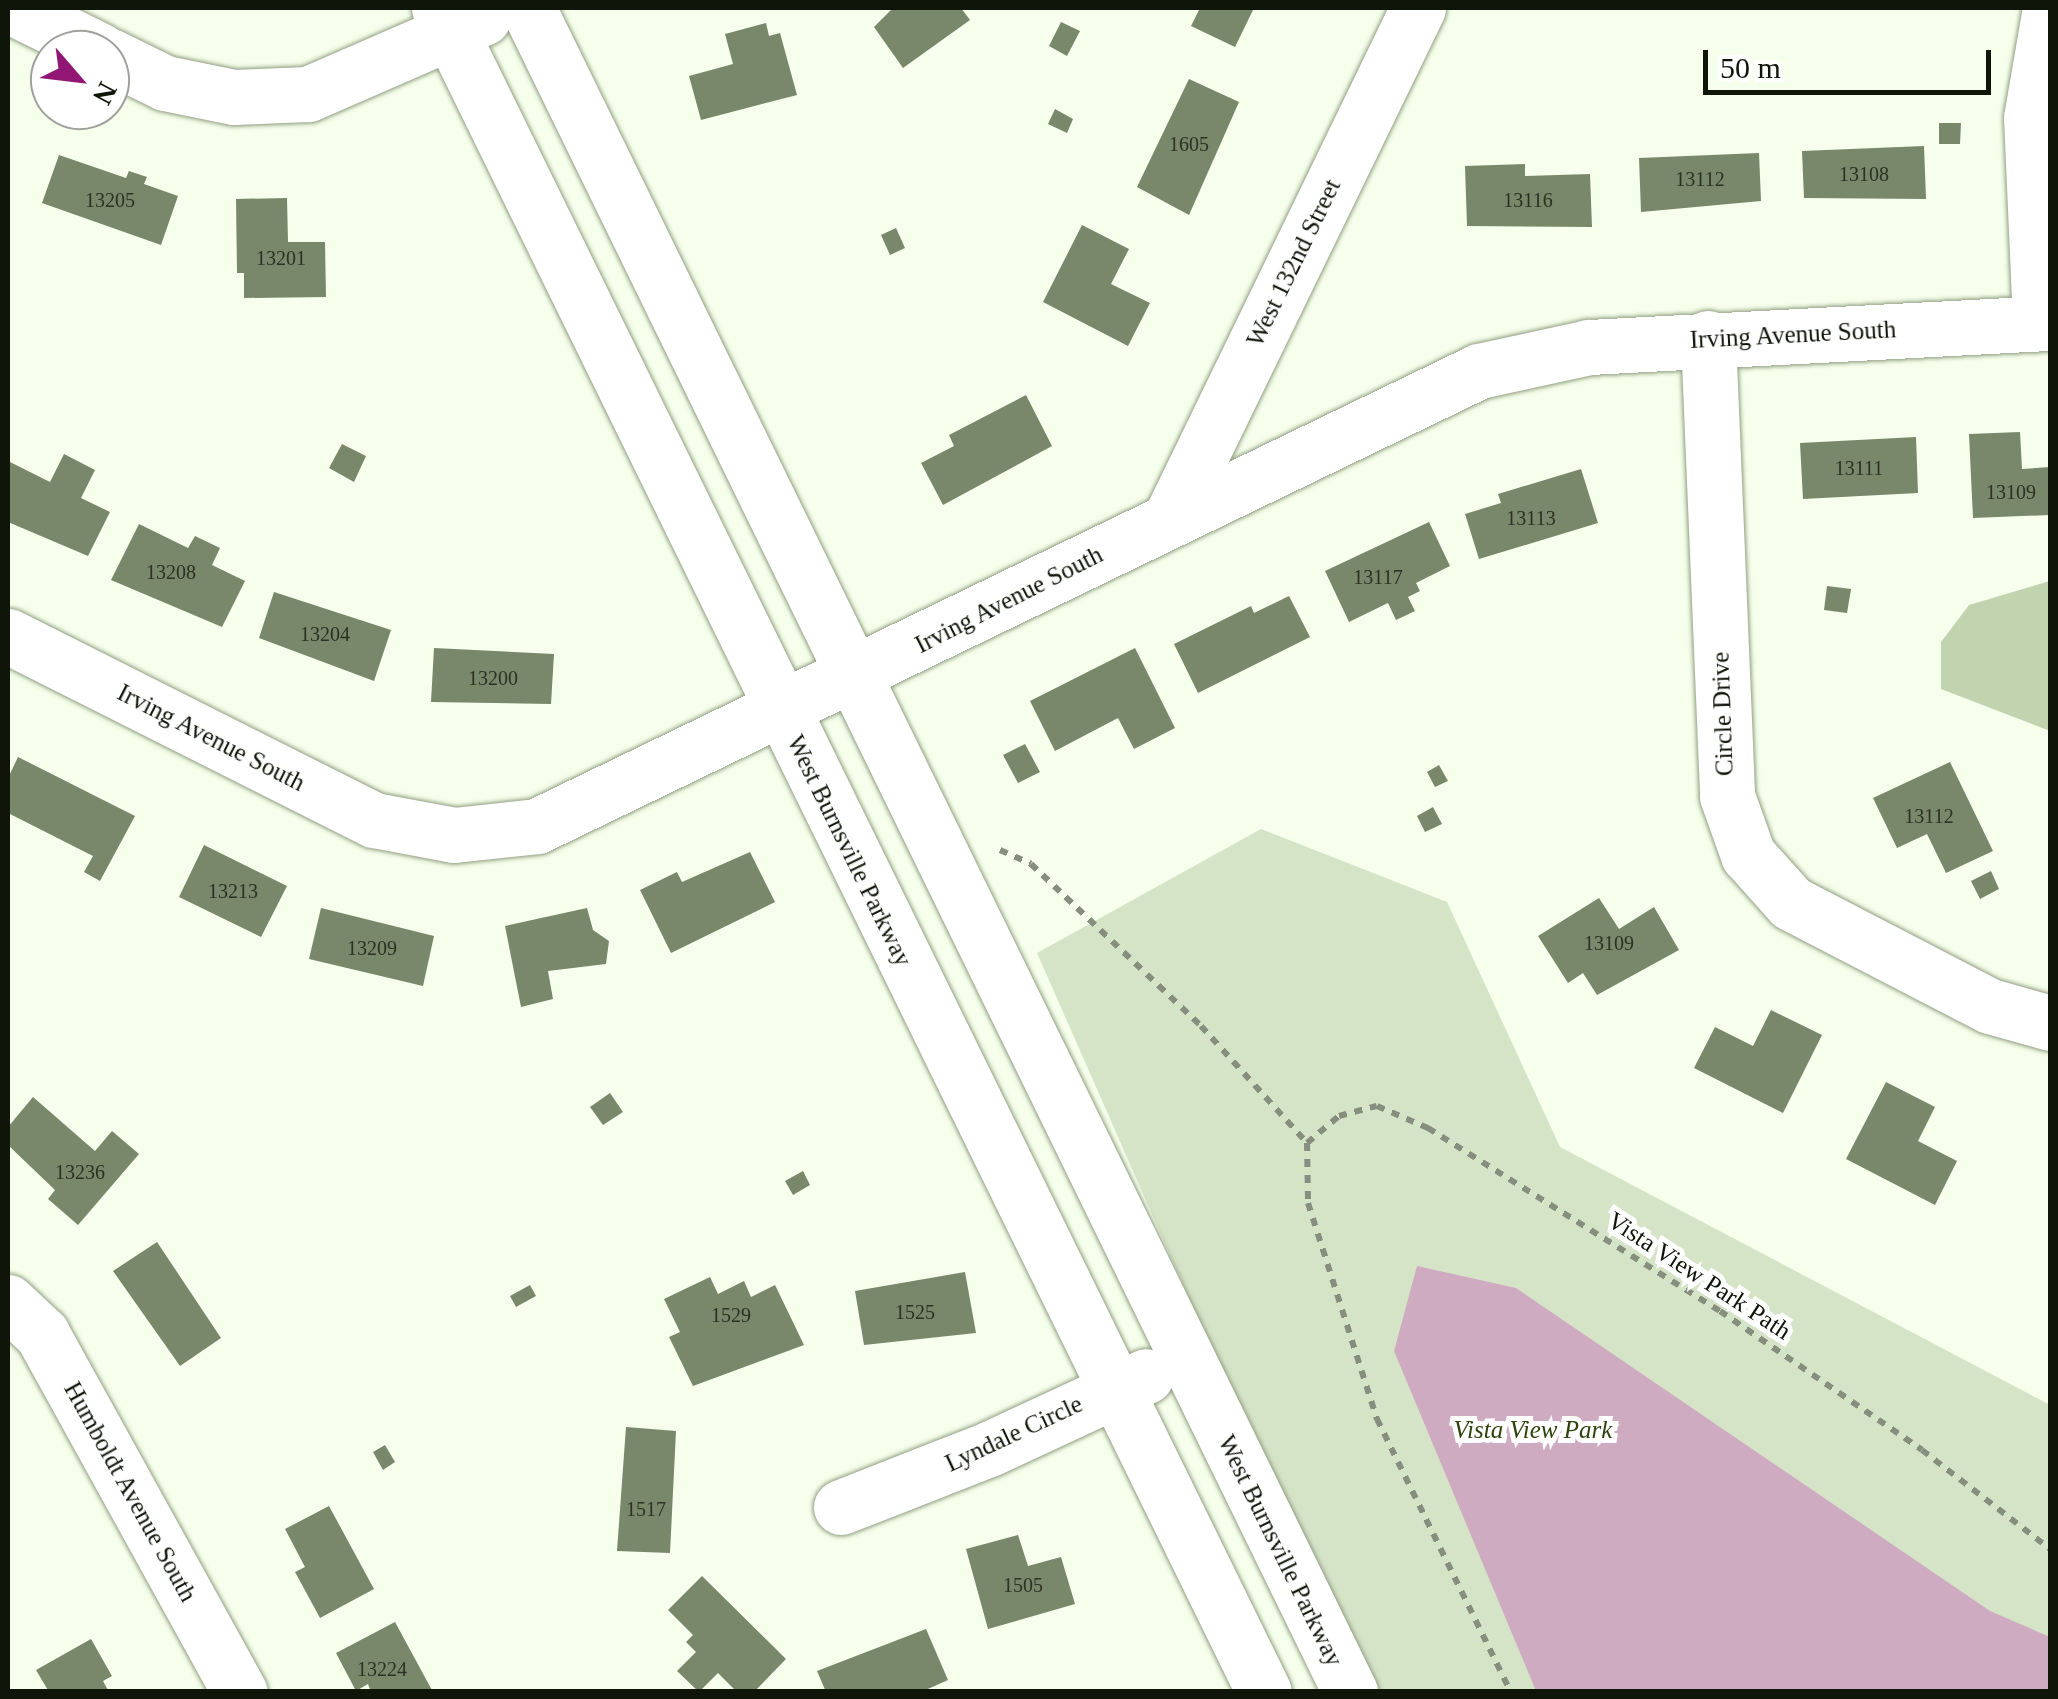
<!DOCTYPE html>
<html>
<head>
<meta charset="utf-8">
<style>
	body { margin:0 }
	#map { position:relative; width:2058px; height:1699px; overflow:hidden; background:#f5ffeb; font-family:Georgia,serif }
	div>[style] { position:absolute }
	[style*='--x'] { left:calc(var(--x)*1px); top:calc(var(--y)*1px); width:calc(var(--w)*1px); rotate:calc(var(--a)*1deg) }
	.green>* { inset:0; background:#d5e3c7 }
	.forest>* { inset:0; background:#c2d3b0 }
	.water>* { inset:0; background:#ceabc1 }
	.building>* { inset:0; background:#79876a }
	.path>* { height:6px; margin-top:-3px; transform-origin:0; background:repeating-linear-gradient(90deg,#868e7e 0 8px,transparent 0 16px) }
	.roads { filter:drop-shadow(0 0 2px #919f82) drop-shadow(0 0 2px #919f82) }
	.minor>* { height:55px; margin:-27.5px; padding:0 27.5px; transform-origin:27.5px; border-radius:27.5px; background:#fff }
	span { translate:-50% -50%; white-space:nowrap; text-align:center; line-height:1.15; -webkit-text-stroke:10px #fff; paint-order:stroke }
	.number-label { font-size:20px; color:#2a3222 }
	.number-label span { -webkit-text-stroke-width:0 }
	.street-label { font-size:25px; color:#10150a }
	.park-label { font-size:25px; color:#2e420e; font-style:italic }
	.frame { position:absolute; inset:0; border:10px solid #10150a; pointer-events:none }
	.north { position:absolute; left:30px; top:30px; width:100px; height:100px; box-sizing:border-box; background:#fff; border:2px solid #9fa19d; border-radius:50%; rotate:118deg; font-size:28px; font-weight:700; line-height:40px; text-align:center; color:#10150a }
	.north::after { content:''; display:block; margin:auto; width:35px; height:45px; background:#921774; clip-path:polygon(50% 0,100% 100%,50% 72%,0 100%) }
	.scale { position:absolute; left:1703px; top:50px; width:288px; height:45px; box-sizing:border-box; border:5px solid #10150a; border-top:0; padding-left:12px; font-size:30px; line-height:35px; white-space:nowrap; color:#10150a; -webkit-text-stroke:8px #fff; paint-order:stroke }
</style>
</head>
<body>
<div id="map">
	<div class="green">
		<div style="clip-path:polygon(1261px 829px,1447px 902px,1560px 1147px,2050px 1405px,2050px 1691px,1362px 1691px,1037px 953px)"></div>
	</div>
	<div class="forest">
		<div style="clip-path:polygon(2050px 581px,2050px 731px,1941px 689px,1941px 642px,1969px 605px)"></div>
	</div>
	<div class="water">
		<div style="clip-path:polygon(1417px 1266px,1516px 1288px,1990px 1611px,2050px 1637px,2050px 1691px,1536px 1691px,1394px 1351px)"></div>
	</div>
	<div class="building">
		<div style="clip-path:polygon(893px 8px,961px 8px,970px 20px,903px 68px,874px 27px)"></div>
		<div style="clip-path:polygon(1200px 8px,1254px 8px,1235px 47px,1191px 26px)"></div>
		<div style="clip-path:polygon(1061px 22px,1080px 31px,1067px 56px,1049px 46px)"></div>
		<div style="clip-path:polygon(766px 23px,769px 36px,780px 33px,797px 95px,701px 120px,689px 76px,733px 64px,725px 34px)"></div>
		<div style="clip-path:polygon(1189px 79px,1239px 102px,1189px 215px,1137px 187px)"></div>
		<div style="clip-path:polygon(1055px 109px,1073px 119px,1067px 133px,1048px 124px)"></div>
		<div style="clip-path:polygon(1939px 123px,1961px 123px,1960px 144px,1939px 144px)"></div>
		<div style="clip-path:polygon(1924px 146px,1926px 199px,1804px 198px,1802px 151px)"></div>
		<div style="clip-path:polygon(1759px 153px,1761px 201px,1641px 212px,1639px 158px)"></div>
		<div style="clip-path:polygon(59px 155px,126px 178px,129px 171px,147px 177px,144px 184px,178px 196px,161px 245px,42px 203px)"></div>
		<div style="clip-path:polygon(1525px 164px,1525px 176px,1590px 174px,1592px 227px,1467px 226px,1465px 166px)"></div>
		<div style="clip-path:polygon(287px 198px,288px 242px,325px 242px,326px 297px,244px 298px,244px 273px,237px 273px,236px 199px)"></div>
		<div style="clip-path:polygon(1082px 225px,1129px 249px,1111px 284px,1150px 303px,1128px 346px,1043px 302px)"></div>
		<div style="clip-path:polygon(896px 228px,905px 248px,890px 255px,881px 235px)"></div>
		<div style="clip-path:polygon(1026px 395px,1052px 446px,943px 505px,921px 463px,954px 446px,949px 435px)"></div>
		<div style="clip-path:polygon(2020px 432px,2022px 469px,2050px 467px,2050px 515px,1973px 518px,1969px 434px)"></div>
		<div style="clip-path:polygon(1916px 437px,1918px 493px,1803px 499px,1800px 443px)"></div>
		<div style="clip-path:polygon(342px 444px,366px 456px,354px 482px,329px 468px)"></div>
		<div style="clip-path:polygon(64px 454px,95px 470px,81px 498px,110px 512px,88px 556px,8px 522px,8px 461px,50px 482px)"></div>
		<div style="clip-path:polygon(1581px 469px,1598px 523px,1479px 559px,1465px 514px,1501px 503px,1498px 494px)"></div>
		<div style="clip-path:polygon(1429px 522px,1450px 566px,1416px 583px,1420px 591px,1408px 597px,1415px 611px,1396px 620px,1388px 603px,1349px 622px,1325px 571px)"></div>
		<div style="clip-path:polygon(139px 524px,188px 548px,195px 536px,220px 548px,212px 565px,245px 581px,222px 627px,111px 580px)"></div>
		<div style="clip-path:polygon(1827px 586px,1851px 589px,1847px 613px,1824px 610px)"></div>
		<div style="clip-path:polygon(274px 592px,391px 630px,374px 681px,259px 638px)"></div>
		<div style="clip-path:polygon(1289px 596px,1310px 637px,1198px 693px,1174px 644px,1251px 606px,1254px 613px)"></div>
		<div style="clip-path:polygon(434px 648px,554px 654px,551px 704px,431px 702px)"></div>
		<div style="clip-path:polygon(1135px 648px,1175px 728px,1134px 749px,1118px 718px,1055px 751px,1030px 701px)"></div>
		<div style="clip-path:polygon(1025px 744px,1040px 772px,1018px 783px,1003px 755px)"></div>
		<div style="clip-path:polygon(18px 757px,135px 816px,100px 881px,84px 872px,93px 856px,8px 813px,8px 778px)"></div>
		<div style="clip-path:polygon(1950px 762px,1993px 851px,1946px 873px,1927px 834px,1897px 848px,1873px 798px)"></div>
		<div style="clip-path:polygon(1439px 765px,1448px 781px,1435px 787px,1427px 772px)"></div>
		<div style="clip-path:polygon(1433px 807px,1442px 824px,1425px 832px,1417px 816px)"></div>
		<div style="clip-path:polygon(204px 845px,287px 886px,261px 937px,179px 897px)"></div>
		<div style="clip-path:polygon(750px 852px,775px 902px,671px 953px,640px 890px,677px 872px,682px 882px)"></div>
		<div style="clip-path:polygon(1991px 871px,1999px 889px,1980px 899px,1971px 881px)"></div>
		<div style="clip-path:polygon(1599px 898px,1619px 929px,1654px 907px,1679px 950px,1597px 995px,1583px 973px,1568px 983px,1538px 936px)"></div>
		<div style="clip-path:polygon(321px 908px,434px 936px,423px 986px,309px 959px)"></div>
		<div style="clip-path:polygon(587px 908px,593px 930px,609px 941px,606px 964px,548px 971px,553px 999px,521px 1007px,505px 926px)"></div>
		<div style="clip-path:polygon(1771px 1010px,1822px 1035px,1783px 1113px,1694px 1068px,1715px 1027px,1753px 1046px)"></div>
		<div style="clip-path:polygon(1886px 1082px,1935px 1107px,1918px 1141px,1957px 1161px,1935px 1205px,1846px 1159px)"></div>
		<div style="clip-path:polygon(610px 1093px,623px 1112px,603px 1125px,590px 1107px)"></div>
		<div style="clip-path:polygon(33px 1097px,95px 1151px,112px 1131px,139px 1154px,78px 1225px,48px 1199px,55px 1190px,8px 1145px,8px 1127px)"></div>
		<div style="clip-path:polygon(803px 1171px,810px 1185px,793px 1195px,785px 1181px)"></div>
		<div style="clip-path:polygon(157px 1242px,221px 1338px,180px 1366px,113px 1271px)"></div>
		<div style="clip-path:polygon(965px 1272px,976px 1333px,864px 1345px,855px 1291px)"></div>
		<div style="clip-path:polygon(710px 1277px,718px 1294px,744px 1281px,751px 1297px,775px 1285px,804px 1345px,693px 1386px,669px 1337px,680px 1332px,664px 1299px)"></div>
		<div style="clip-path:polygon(530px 1285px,536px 1296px,516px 1307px,510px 1296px)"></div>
		<div style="clip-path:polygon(626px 1427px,676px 1431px,670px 1553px,617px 1551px)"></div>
		<div style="clip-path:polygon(385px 1445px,395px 1462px,383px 1470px,373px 1452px)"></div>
		<div style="clip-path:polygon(329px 1506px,374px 1589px,320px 1618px,295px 1572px,305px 1567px,285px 1529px)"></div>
		<div style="clip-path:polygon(1018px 1535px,1028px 1566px,1061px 1557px,1075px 1604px,988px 1629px,966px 1549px)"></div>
		<div style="clip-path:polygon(702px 1576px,786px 1659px,754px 1692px,737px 1692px,718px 1673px,699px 1692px,677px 1671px,696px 1652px,686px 1642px,693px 1635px,668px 1610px)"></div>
		<div style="clip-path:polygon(395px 1622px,433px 1692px,371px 1692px,368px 1684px,356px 1691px,336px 1653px)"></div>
		<div style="clip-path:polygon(926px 1629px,948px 1680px,921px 1692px,826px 1692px,817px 1671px)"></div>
		<div style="clip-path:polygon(91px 1639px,112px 1676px,103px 1681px,109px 1692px,49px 1692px,36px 1670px)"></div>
	</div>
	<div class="path">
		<div style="--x:1000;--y:850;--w:34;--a:24"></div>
		<div style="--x:1031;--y:864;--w:235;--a:43.6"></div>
		<div style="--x:1201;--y:1026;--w:158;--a:47.8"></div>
		<div style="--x:1307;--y:1143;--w:60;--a:89"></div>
		<div style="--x:1308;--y:1203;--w:227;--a:72.3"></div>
		<div style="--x:1377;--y:1419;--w:304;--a:63.9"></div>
		<div style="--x:1307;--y:1143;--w:42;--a:-40.2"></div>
		<div style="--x:1339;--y:1116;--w:39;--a:-15"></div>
		<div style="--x:1377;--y:1106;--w:56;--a:23.3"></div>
		<div style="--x:1428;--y:1128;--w:345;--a:32.1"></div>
		<div style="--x:1720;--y:1311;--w:245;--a:34.5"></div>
		<div style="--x:1922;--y:1450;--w:162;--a:37.7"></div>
	</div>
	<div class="roads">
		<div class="minor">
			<div style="--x:14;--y:8;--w:95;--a:26.3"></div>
			<div style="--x:439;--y:8;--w:1875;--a:63.9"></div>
			<div style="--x:528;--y:8;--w:1874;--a:63.98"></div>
			<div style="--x:110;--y:56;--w:61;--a:26.1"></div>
			<div style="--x:165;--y:83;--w:70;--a:11.5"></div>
			<div style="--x:234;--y:97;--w:74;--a:-2.3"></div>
			<div style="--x:308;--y:94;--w:191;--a:-23.5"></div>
			<div style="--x:2040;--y:323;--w:205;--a:-92.5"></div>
			<div style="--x:2031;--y:118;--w:112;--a:-80.2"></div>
			<div style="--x:1708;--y:338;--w:458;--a:87.6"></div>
			<div style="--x:1727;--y:796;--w:63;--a:70.4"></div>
			<div style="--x:1748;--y:855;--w:64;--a:48.1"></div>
			<div style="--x:1791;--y:903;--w:224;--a:27.4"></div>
			<div style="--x:1990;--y:1006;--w:62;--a:15.8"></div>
			<div style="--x:1170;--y:519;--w:568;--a:-64.11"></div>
			<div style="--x:8;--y:636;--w:410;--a:26.7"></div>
			<div style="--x:374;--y:820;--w:81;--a:10.6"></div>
			<div style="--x:454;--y:835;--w:83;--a:-6.2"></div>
			<div style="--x:537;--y:826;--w:1046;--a:-25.78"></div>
			<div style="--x:1479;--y:371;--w:113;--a:-12.3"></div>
			<div style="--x:1589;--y:347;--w:462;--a:-3"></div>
			<div style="--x:8;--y:1302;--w:47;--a:43.3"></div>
			<div style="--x:42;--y:1334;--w:409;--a:61.1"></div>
			<div style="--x:841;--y:1507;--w:159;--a:-21.4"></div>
			<div style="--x:989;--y:1449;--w:173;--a:-24.9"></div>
		</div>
	</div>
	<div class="number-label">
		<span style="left:1189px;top:144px">1605</span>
		<span style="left:1864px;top:174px">13108</span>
		<span style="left:1700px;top:179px">13112</span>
		<span style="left:110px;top:200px">13205</span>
		<span style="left:1528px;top:200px">13116</span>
		<span style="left:281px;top:258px">13201</span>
		<span style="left:1859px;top:468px">13111</span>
		<span style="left:2011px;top:492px">13109</span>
		<span style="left:1531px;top:518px">13113</span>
		<span style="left:171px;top:572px">13208</span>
		<span style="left:1378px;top:577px">13117</span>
		<span style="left:325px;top:634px">13204</span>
		<span style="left:493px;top:678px">13200</span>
		<span style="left:1929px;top:816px">13112</span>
		<span style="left:233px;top:891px">13213</span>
		<span style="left:1609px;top:943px">13109</span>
		<span style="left:372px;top:948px">13209</span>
		<span style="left:80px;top:1172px">13236</span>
		<span style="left:915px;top:1312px">1525</span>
		<span style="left:731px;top:1315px">1529</span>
		<span style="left:646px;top:1509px">1517</span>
		<span style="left:1023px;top:1585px">1505</span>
		<span style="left:382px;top:1669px">13224</span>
	</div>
	<div class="street-label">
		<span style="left:1294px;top:263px;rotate:-64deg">West 132nd Street</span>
		<span style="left:1793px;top:335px;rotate:-3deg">Irving Avenue South</span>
		<span style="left:1009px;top:600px;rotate:-27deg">Irving Avenue South</span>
		<span style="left:1723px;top:714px;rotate:-92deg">Circle Drive</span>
		<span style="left:211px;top:738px;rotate:27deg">Irving Avenue South</span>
		<span style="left:849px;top:851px;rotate:64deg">West Burnsville Parkway</span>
		<span style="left:1699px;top:1276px;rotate:33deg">Vista View Park Path</span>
		<span style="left:1014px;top:1434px;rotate:-25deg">Lyndale Circle</span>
		<span style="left:130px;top:1492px;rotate:61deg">Humboldt Avenue South</span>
		<span style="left:1280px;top:1551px;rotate:64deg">West Burnsville Parkway</span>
	</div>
	<div class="park-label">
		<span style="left:1533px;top:1430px">Vista View Park</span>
	</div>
	<div class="frame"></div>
	<div class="north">N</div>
	<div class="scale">50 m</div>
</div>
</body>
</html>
